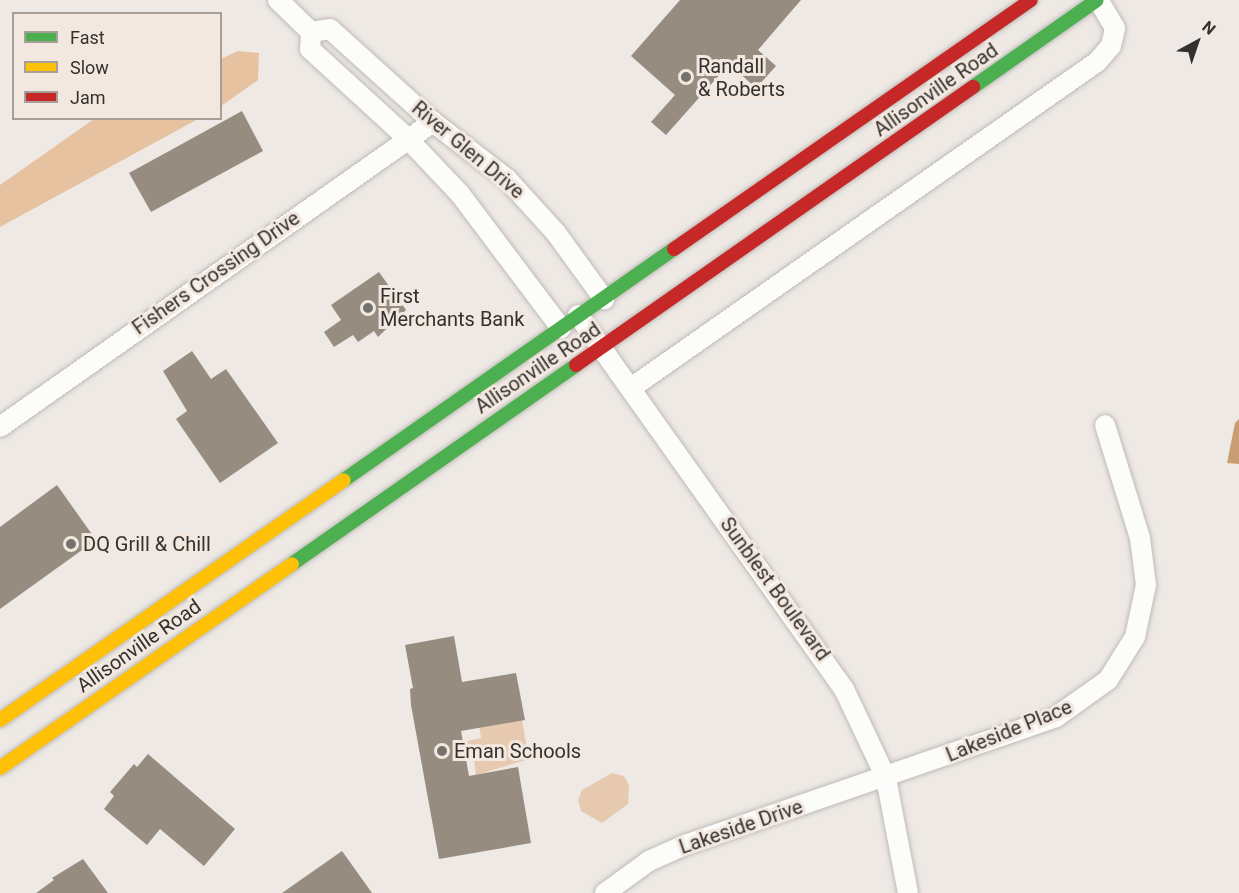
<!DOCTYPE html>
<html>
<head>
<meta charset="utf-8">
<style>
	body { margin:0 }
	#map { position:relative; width:1239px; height:893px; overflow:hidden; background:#eee9e4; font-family:Roboto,sans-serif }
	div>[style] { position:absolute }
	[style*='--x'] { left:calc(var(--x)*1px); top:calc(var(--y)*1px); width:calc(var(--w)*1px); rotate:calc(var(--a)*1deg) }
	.green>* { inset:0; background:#e6c9af }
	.forest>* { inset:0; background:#e7c2a0 }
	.water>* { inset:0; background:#c99d74 }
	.building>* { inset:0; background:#968c80 }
	.roads { filter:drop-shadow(0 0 2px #bfbbb7) drop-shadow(0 0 2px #bfbbb7) }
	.street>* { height:20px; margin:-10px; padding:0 10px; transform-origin:10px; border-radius:10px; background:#fcfcfb }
	.fast>* { height:14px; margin:-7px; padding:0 7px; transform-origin:7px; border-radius:7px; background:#4caf50 }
	.slow>* { height:14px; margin:-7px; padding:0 7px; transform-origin:7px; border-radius:7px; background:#ffc107 }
	.jam>* { height:14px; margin:-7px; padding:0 7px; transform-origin:7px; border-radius:7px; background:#c62828 }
	.dots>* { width:16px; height:16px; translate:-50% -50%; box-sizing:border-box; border:3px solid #f2e8e0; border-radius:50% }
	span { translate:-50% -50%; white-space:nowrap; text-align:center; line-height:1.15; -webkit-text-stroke:6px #f2e8e0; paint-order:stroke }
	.poi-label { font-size:20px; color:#34302d }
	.left { translate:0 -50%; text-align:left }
	.street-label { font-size:20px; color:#34302d }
	.legend { position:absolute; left:12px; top:12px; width:210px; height:108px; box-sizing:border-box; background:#f2e8e0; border:2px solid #a69e98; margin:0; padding:8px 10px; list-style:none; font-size:18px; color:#34302d }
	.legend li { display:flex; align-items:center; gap:12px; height:30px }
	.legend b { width:30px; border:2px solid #a69e98 }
	.north { position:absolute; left:1167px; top:12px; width:60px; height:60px; -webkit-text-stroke:4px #f2e8e0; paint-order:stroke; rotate:40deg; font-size:16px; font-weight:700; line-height:24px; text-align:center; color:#34302d }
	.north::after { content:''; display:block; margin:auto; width:21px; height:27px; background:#34302d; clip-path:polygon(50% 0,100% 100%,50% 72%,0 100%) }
</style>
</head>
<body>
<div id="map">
	<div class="green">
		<div style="clip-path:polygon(522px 720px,529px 759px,476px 775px,474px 759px,466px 760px,463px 742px,481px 738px,479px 724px)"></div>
		<div style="clip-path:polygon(612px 773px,624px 776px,629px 785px,628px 804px,602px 823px,581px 811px,578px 800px,582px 790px)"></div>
	</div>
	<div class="forest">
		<div style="clip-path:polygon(238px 51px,259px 53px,258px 80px,221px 106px,221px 59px)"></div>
		<div style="clip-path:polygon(94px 119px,198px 119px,0 227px,0 185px)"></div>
	</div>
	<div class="water">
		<div style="clip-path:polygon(1239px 419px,1239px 464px,1227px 463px,1235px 423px)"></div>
	</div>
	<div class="building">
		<div style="clip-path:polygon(680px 0,801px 0,758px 50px,776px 66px,756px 88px,729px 64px,666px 135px,651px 122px,675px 95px,631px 56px)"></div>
		<div style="clip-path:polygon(242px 111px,263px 151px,151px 212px,129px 173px)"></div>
		<div style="clip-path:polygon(379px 272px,406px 310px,378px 337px,374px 331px,358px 342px,353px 335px,334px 347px,324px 332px,341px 320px,331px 305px)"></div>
		<div style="clip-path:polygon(192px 351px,211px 379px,226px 369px,278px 443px,220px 483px,176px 419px,187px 411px,163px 371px)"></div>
		<div style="clip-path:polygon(57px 485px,96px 540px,0 609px,0 527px)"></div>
		<div style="clip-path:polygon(454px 636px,462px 682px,516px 673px,525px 720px,461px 731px,469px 776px,518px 767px,531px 843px,439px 859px,411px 705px,410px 689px,413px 688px,405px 645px)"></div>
		<div style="clip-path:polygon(148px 754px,235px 829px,204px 866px,160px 829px,147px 845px,104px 809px,114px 796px,110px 792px,134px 764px,137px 767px)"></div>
		<div style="clip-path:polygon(342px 851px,372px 893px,282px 893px)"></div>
		<div style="clip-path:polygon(83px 859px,108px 893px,36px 893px,54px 880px,52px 878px)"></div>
	</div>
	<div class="roads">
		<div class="street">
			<div style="--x:278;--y:0;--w:46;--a:44.1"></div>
			<div style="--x:311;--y:32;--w:17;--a:93"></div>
			<div style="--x:310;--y:49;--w:132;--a:42.5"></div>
			<div style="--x:407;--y:138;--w:77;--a:46.6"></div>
			<div style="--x:460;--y:194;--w:168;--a:53"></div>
			<div style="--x:311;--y:32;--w:19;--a:-9"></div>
			<div style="--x:330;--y:29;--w:139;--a:42.1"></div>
			<div style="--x:433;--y:122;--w:93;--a:37.6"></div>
			<div style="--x:507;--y:179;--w:73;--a:47.8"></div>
			<div style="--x:556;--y:233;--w:82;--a:54"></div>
			<div style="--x:578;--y:315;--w:459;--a:54.6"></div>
			<div style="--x:844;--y:689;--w:98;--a:64.7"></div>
			<div style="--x:886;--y:778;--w:117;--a:79.2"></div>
			<div style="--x:631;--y:388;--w:569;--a:-34.98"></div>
			<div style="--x:1097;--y:62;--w:21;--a:-49"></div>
			<div style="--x:1111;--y:46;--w:18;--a:-77"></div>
			<div style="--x:1115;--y:28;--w:33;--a:-121"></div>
			<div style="--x:0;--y:427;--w:530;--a:-35.16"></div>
			<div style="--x:605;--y:893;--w:54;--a:-36"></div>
			<div style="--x:649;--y:861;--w:39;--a:-24"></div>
			<div style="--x:685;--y:845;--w:392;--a:-19"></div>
			<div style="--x:1056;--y:717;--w:64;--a:-35.4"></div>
			<div style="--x:1108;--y:680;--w:51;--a:-57.9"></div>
			<div style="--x:1135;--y:637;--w:53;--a:-78.1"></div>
			<div style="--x:1146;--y:585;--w:47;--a:-97.3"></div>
			<div style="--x:1140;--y:538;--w:118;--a:-107.2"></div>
		</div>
		<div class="fast">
			<div style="--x:973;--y:87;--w:151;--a:-35.1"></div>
			<div style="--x:344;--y:480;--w:403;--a:-35"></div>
			<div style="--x:292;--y:564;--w:347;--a:-35"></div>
		</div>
		<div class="slow">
			<div style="--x:0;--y:720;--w:419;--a:-34.9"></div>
			<div style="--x:0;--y:768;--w:356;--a:-34.9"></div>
		</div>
		<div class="jam">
			<div style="--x:674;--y:249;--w:435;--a:-34.9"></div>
			<div style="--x:576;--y:365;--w:485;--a:-35"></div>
		</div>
	</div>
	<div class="dots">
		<div style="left:686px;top:77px;background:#75716d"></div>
		<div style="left:368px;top:308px;background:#75716d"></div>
		<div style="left:71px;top:544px;background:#75716d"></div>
		<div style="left:442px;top:751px;background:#75716d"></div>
	</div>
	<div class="poi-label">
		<span class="left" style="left:698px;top:78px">Randall<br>&amp; Roberts</span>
		<span class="left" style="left:380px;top:308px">First<br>Merchants Bank</span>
		<span class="left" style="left:83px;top:544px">DQ Grill &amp; Chill</span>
		<span class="left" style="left:454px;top:751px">Eman Schools</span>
	</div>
	<div class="street-label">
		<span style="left:936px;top:90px;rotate:-35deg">Allisonville Road</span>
		<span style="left:468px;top:150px;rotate:40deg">River Glen Drive</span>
		<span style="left:216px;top:273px;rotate:-35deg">Fishers Crossing Drive</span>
		<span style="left:538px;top:368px;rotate:-34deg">Allisonville Road</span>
		<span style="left:775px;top:589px;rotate:54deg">Sunblest Boulevard</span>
		<span style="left:139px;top:646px;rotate:-35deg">Allisonville Road</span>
		<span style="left:1009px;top:731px;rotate:-22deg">Lakeside Place</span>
		<span style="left:741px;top:827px;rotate:-19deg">Lakeside Drive</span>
	</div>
	<ul class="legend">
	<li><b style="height:8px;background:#4caf50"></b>Fast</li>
	<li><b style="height:8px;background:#ffc107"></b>Slow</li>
	<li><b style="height:8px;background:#c62828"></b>Jam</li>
	</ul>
	<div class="north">N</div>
</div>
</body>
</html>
